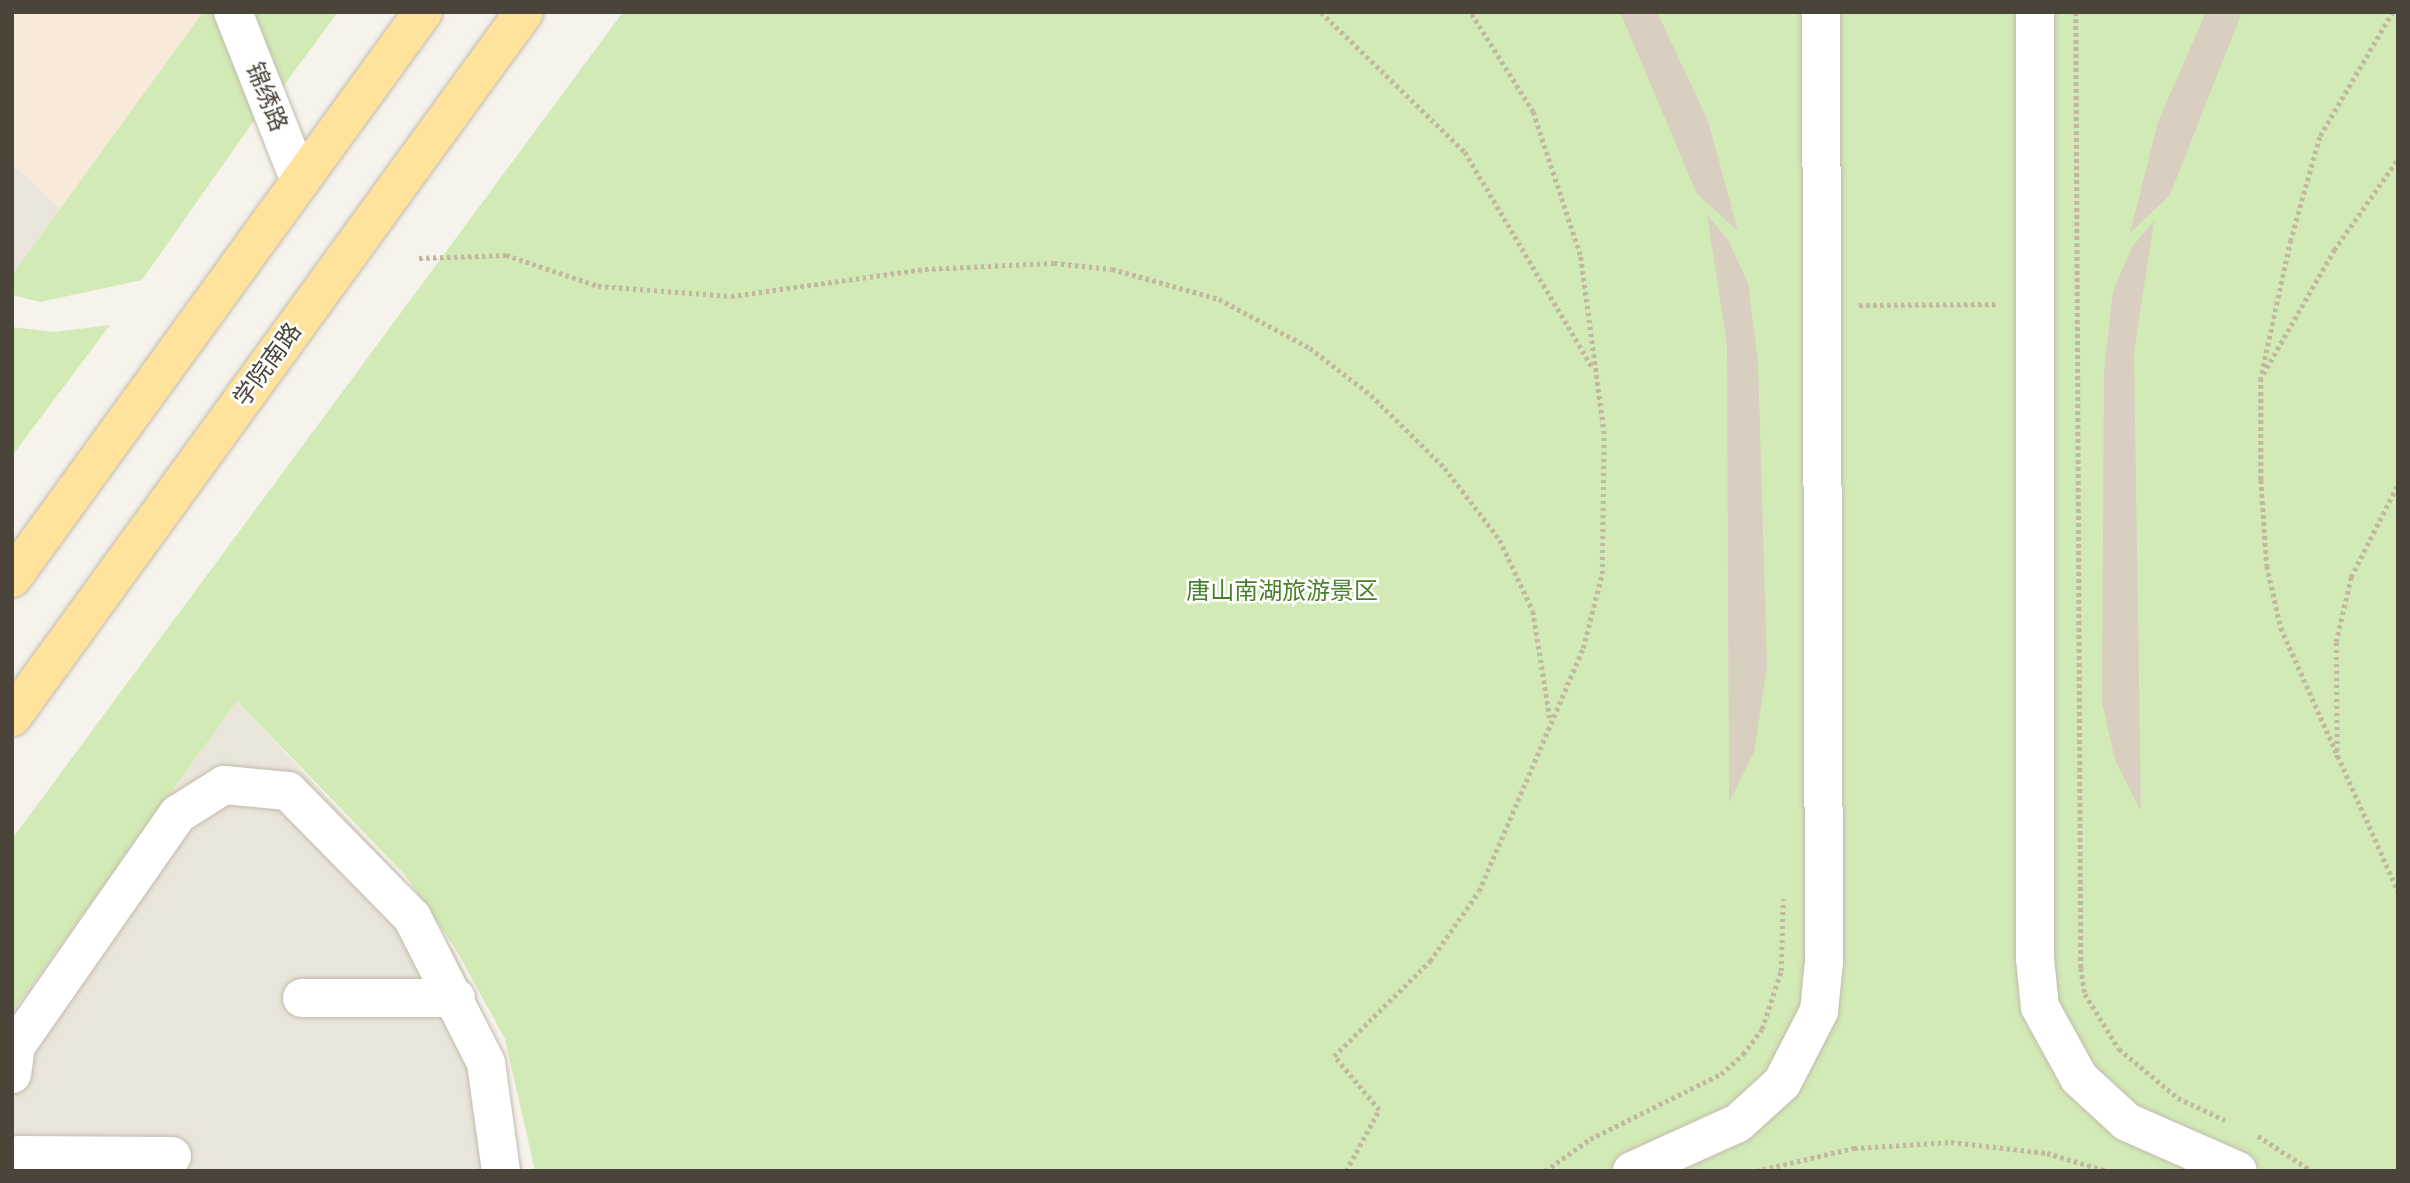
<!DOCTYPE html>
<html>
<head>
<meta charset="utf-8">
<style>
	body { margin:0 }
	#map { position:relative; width:2410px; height:1183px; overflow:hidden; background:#f6f3ec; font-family:Karla,"Noto Sans SC",sans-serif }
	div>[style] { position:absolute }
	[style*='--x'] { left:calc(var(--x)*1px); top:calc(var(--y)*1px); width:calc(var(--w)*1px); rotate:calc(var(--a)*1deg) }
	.residential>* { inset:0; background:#eae5da }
	.commercial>* { inset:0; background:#f7ead8 }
	.green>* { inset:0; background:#d2eab5 }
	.building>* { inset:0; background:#d8cfc1 }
	.path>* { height:4.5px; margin-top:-2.25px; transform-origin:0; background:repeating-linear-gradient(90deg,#c4b79f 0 3.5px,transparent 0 7px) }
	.roads { filter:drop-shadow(0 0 2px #c2bbae) drop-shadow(0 0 2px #c2bbae) }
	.minor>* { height:38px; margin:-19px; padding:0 19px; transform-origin:19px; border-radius:19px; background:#fff }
	.major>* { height:38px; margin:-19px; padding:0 19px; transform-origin:19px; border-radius:19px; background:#ffe39c }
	span { translate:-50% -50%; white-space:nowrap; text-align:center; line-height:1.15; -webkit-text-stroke:5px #fff; paint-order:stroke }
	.street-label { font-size:24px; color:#4b4439 }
	.park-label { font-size:24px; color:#4a7f2a }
	.frame { position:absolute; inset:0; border:14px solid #4b4439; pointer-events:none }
</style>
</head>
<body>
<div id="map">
	<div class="residential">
		<div style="clip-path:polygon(12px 163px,60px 209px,12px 275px)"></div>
		<div style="clip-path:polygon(237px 701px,401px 876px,456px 954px,491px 1030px,522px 1171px,12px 1171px,12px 1012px)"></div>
	</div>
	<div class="commercial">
		<div style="clip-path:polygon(12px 12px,203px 12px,60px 209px,12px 163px)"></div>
	</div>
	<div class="green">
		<div style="clip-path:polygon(203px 12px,221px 12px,260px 112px,142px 280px,40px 302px,12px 295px,12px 275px)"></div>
		<div style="clip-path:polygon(250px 12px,338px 12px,279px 92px)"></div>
		<div style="clip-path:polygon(623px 12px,2398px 12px,2398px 1171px,535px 1171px,505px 1039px,458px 953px,405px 875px,237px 701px,12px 1012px,12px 839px)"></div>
		<div style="clip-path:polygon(110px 325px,12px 456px,12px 327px,54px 332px)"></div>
	</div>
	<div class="building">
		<div style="clip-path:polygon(1620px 12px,1657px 12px,1708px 121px,1738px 231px,1697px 194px)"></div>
		<div style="clip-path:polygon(2206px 12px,2242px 12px,2170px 195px,2130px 233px,2158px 122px)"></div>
		<div style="clip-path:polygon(1707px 215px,1728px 240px,1748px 283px,1758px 362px,1767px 667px,1754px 752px,1729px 803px,1727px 345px)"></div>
		<div style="clip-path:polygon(2154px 221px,2134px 352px,2141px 811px,2115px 760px,2102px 702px,2104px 370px,2113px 291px,2132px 247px)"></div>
	</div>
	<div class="path">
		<div style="--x:1321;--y:12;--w:201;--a:44.2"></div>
		<div style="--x:1465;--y:152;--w:250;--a:59.4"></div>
		<div style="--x:2076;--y:12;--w:956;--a:89.7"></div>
		<div style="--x:2081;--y:968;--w:26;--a:81"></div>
		<div style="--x:2085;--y:994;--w:65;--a:58.3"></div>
		<div style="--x:2119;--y:1049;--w:77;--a:39.7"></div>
		<div style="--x:2178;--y:1098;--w:52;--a:25.1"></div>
		<div style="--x:2393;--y:12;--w:145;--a:120.3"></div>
		<div style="--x:2320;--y:137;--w:107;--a:105.7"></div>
		<div style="--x:2291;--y:240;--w:141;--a:102.3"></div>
		<div style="--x:2261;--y:378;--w:102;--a:90"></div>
		<div style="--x:2261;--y:480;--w:86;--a:86"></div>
		<div style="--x:2267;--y:566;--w:64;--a:77.3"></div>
		<div style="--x:2281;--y:628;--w:288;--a:66"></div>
		<div style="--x:419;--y:258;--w:87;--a:-2"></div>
		<div style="--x:506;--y:255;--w:97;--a:18.6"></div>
		<div style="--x:598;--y:286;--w:133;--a:4.3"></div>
		<div style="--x:731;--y:296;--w:196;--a:-7.9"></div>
		<div style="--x:925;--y:269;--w:129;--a:-2.7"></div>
		<div style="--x:1054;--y:263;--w:58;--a:5.9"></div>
		<div style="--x:1112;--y:269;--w:111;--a:15.7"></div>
		<div style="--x:1219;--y:299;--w:103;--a:28.3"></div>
		<div style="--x:1310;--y:348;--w:77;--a:37.6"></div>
		<div style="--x:1371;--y:395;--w:104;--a:44.6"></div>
		<div style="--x:1445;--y:468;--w:91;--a:52.6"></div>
		<div style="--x:1500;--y:540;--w:78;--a:65.1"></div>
		<div style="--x:1533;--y:611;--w:108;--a:81"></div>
		<div style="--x:1859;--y:305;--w:138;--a:-0.4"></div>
		<div style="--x:2263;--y:374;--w:143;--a:-60.2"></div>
		<div style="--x:2334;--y:250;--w:111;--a:-54.9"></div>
		<div style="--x:2337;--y:758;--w:116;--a:-90.5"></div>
		<div style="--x:2336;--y:642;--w:67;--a:-77"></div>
		<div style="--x:2351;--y:577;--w:104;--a:-63.2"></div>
		<div style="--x:2258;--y:1136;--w:64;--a:32.9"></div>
		<div style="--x:1346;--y:1171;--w:69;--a:-61.6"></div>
		<div style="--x:1379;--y:1110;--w:70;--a:-129.8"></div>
		<div style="--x:1334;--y:1056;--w:135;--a:-44.7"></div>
		<div style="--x:1430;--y:961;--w:85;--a:-55"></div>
		<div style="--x:1479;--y:891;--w:264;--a:-66.8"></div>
		<div style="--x:1583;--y:648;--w:76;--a:-75.6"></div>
		<div style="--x:1602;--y:574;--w:140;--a:-89.2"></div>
		<div style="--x:1604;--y:434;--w:181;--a:-97.6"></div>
		<div style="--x:1580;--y:255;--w:151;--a:-108.2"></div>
		<div style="--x:1533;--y:112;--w:118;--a:-122.2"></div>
		<div style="--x:1545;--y:1171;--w:55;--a:-35.4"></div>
		<div style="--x:1590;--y:1139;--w:146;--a:-26.4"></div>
		<div style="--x:1721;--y:1074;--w:30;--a:-42"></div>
		<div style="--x:1743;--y:1054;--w:31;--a:-53"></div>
		<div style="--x:1762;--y:1029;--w:61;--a:-71.9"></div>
		<div style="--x:1781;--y:971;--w:72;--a:-88.4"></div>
		<div style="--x:1756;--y:1171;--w:101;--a:-13.2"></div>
		<div style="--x:1854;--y:1148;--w:97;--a:-3.5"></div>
		<div style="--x:1951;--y:1142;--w:97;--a:6.5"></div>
		<div style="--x:2047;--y:1153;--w:63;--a:16.7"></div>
	</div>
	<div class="roads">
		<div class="minor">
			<div style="--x:233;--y:12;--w:182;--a:68.4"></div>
			<div style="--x:2035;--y:12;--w:947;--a:90"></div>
			<div style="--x:2035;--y:959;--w:48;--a:84.1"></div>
			<div style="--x:2040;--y:1007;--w:81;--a:61.2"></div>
			<div style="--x:2079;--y:1078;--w:65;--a:42.5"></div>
			<div style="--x:2127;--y:1122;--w:121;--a:23.8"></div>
			<div style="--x:302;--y:998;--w:154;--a:0"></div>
			<div style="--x:12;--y:1074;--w:28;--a:-82"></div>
			<div style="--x:16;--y:1046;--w:283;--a:-55.1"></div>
			<div style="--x:178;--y:814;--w:54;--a:-32.2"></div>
			<div style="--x:224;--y:785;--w:64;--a:5.4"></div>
			<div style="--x:288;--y:791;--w:177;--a:45.5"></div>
			<div style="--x:412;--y:917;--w:164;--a:63.1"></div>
			<div style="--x:486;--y:1063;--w:109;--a:82.1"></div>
			<div style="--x:19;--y:1155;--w:153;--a:0.4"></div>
			<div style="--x:1632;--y:1171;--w:116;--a:-24.4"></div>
			<div style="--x:1738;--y:1123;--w:59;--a:-42.3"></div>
			<div style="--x:1782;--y:1083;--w:81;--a:-62.8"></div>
			<div style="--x:1819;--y:1011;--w:49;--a:-84.2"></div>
			<div style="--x:1824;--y:962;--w:950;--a:-90.18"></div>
		</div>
		<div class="major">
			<div style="--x:12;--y:578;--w:699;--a:-54.01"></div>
			<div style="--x:12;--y:717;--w:871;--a:-54.01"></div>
		</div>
	</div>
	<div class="street-label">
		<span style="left:266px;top:97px;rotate:68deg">锦绣路</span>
		<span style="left:268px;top:365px;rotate:-54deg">学院南路</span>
	</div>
	<div class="park-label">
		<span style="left:1282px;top:592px">唐山南湖旅游景区</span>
	</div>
	<div class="frame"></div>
</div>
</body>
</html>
